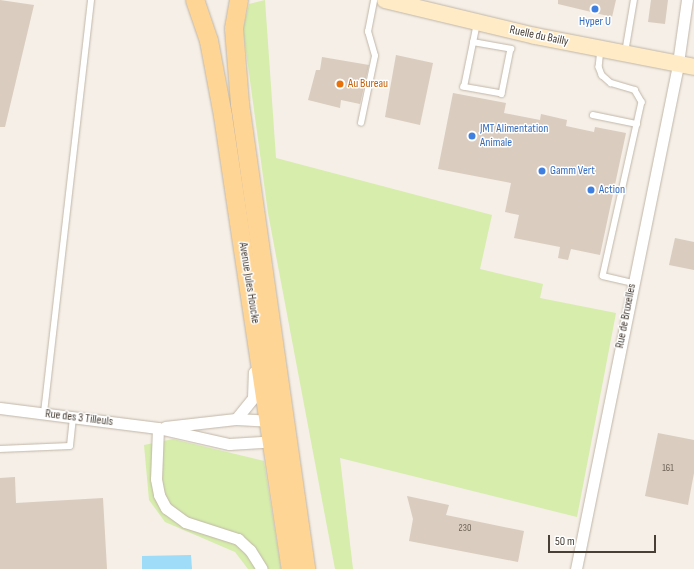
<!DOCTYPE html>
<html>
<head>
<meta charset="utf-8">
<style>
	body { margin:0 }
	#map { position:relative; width:694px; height:569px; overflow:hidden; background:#f5efe7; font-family:"Sofia Sans Condensed",sans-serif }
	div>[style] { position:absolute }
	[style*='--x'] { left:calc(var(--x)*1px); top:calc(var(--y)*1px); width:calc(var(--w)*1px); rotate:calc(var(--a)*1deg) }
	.green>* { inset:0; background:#d6edac }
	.water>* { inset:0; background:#9edcf7 }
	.building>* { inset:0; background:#daccbe }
	.roads { filter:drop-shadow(0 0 1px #c1b6a8) drop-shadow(0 0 1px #c1b6a8) }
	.lane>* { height:5.5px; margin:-2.75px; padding:0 2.75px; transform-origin:2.75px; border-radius:2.75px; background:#fff }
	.street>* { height:11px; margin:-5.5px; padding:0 5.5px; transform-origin:5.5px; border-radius:5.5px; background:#fff }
	.secondary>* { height:16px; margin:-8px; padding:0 8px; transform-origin:8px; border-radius:8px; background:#ffebc6 }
	.primary>* { height:18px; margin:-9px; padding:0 9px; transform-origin:9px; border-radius:9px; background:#ffd595 }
	.dots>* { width:11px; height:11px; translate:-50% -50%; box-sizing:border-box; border:2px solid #fff; border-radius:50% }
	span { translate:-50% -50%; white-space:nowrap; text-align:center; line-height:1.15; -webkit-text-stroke:3px #fff; paint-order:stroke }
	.number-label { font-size:10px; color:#6c6257 }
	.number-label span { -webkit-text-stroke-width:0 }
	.shop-label { font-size:12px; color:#366cbe }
	.left { translate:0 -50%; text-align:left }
	.street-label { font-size:12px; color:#483f35 }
	.food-label { font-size:12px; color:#c56008 }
	.scale { position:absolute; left:548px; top:535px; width:108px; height:18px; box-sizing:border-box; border:2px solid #483f35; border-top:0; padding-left:5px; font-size:12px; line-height:14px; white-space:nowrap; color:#483f35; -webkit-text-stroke:3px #fff; paint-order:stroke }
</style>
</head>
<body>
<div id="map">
	<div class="green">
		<div style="clip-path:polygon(265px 0,276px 158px,492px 215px,480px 269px,543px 284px,540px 298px,616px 313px,577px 517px,340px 458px,353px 569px,335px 569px,268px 213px,243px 29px,249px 4px)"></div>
		<div style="clip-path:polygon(173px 439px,264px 461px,281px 569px,248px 569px,235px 552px,165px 522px,149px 500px,144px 445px)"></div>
	</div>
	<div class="water">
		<div style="clip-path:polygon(191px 555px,192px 569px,142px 569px,142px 556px)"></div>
	</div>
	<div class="building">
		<div style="clip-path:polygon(0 0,34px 5px,5px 127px,0 127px)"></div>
		<div style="clip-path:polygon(558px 0,616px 0,612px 17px,558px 4px)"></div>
		<div style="clip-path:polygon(651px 0,668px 0,665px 24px,648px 22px)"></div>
		<div style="clip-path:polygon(396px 55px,433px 63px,420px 125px,385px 117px)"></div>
		<div style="clip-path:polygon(322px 57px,369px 65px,360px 104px,341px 100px,340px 108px,308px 100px,316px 70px,320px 70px)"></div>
		<div style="clip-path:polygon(453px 93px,506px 103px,504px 113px,540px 120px,541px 114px,567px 120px,566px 126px,594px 132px,595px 127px,626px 133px,600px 255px,571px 249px,568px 260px,558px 258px,560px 247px,514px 238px,519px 215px,505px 212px,511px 183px,438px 169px)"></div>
		<div style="clip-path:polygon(675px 238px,694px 242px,694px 270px,669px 265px)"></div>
		<div style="clip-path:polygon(658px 433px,694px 440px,694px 473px,688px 505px,645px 496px)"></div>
		<div style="clip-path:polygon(15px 477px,16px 503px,103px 498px,107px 569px,0 569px,0 478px)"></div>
		<div style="clip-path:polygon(407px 496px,449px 505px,446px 515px,524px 531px,518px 562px,409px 541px,413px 519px)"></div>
	</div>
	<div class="roads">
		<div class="lane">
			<div style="--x:473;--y:42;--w:39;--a:10"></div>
			<div style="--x:511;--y:49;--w:46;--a:101.3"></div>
			<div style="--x:502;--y:94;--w:39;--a:-170"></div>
			<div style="--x:464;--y:87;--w:65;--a:-78.5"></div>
			<div style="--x:601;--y:49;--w:18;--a:96"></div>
			<div style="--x:599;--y:67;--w:9;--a:69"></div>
			<div style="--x:602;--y:75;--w:12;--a:42"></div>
			<div style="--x:611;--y:83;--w:25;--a:16"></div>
			<div style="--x:635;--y:90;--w:14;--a:60"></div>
			<div style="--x:642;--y:102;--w:178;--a:102.6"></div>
			<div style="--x:603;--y:276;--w:31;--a:13"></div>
			<div style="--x:625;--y:53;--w:54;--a:-80.4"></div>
			<div style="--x:593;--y:115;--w:45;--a:11.6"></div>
			<div style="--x:361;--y:123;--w:68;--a:-78.2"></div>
			<div style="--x:375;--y:56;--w:25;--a:-106"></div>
			<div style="--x:368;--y:32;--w:33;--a:-79"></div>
			<div style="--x:44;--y:413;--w:416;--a:-83.5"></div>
			<div style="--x:0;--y:449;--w:70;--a:-2.5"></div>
			<div style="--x:70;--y:446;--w:29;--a:-84"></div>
		</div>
		<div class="street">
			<div style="--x:0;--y:408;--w:159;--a:7.2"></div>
			<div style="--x:158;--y:428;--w:73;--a:12.7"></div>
			<div style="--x:229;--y:444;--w:49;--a:-3.5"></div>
			<div style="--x:236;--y:419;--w:27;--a:-51"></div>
			<div style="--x:253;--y:398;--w:26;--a:-88"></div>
			<div style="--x:165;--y:427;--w:71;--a:-6.4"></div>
			<div style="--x:236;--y:419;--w:37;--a:3"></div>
			<div style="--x:158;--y:428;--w:51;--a:92.2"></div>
			<div style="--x:156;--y:479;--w:16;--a:79"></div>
			<div style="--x:159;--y:495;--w:15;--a:62"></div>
			<div style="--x:166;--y:508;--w:24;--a:36"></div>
			<div style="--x:185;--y:522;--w:56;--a:17.8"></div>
			<div style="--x:238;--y:539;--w:16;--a:43"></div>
			<div style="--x:250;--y:550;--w:22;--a:58"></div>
			<div style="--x:576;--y:569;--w:509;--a:-78.56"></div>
			<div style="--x:677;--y:70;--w:71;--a:-81.9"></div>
		</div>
		<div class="secondary">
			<div style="--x:385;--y:0;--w:154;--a:13.5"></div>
			<div style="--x:535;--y:36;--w:162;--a:11"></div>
		</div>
		<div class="primary">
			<div style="--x:195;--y:0;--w:43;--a:71.1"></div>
			<div style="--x:209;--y:41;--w:76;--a:79.4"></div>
			<div style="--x:223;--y:116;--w:458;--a:81.5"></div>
			<div style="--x:239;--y:0;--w:29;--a:100"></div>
			<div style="--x:234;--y:29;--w:75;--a:85.4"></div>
			<div style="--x:240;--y:104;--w:470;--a:81.9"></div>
		</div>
	</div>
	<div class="dots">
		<div style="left:595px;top:9px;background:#3f7fe0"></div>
		<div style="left:340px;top:84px;background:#e8710a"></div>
		<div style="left:472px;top:136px;background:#3f7fe0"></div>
		<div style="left:542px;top:171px;background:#3f7fe0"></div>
		<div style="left:591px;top:190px;background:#3f7fe0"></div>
	</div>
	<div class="number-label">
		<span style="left:668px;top:469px">161</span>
		<span style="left:465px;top:529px">230</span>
	</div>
	<div class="shop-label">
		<span style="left:595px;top:22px">Hyper U</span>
		<span class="left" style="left:480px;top:136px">JMT Alimentation<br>Animale</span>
		<span class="left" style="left:550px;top:171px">Gamm Vert</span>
		<span class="left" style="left:599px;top:190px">Action</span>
	</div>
	<div class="street-label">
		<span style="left:539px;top:36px;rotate:12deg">Ruelle du Bailly</span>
		<span style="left:249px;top:283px;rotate:81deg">Avenue Jules Houcke</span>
		<span style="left:626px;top:316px;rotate:-79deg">Rue de Bruxelles</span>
		<span style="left:79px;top:418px;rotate:7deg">Rue des 3 Tilleuls</span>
	</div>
	<div class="food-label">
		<span class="left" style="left:348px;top:84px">Au Bureau</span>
	</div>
	<div class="scale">50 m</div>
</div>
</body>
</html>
